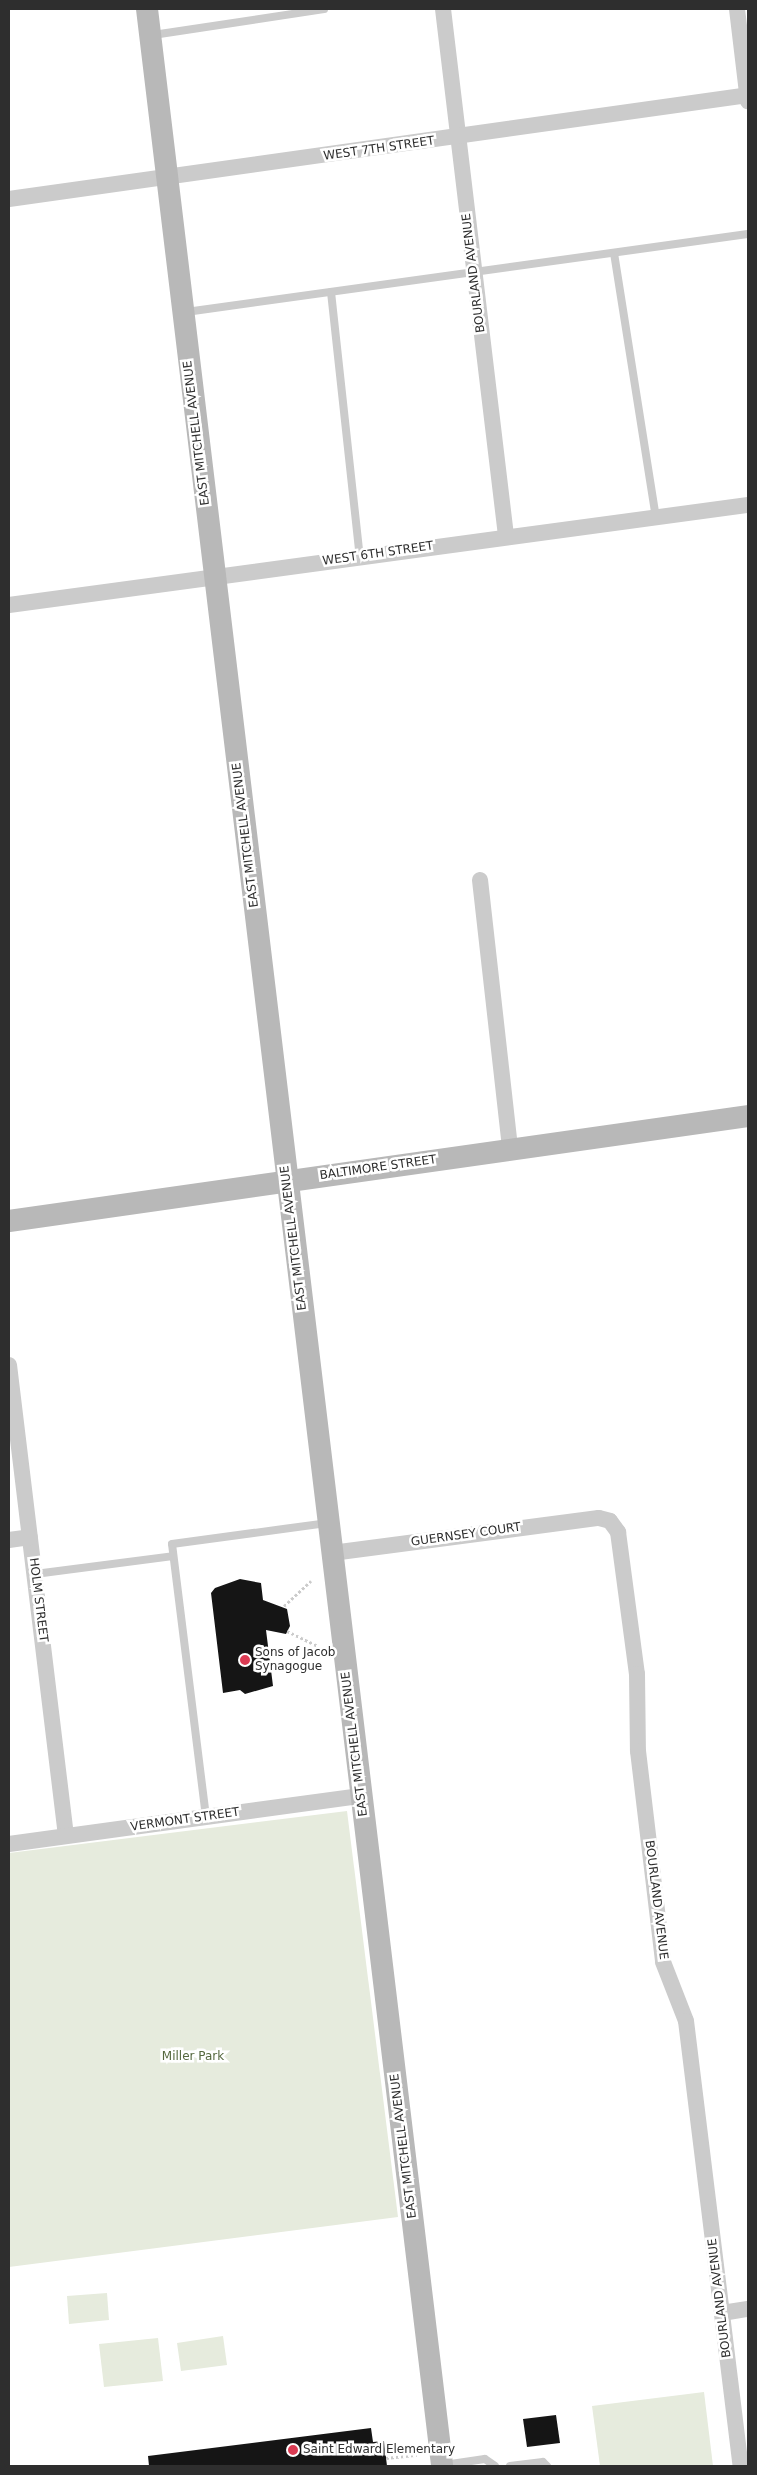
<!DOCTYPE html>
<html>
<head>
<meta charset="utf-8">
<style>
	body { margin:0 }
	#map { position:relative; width:757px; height:2475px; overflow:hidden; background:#fff; font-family:"DejaVu Sans",sans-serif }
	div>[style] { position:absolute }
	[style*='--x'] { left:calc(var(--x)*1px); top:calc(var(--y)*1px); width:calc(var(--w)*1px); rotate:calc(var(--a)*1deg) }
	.green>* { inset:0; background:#e6ebdd }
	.building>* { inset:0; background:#151515 }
	.path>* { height:3px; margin-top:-1.5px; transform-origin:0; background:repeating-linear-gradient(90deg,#cbcbcb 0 2.5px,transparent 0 5px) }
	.lane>* { height:8px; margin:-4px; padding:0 4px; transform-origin:4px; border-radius:4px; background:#cbcbcb }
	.street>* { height:16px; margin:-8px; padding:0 8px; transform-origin:8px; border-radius:8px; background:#cbcbcb }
	.secondary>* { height:22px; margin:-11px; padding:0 11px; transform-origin:11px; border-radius:11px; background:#b8b8b8 }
	.dots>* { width:14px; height:14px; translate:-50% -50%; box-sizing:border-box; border:2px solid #fff; border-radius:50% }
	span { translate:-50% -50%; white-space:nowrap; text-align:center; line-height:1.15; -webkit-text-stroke:5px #fff; paint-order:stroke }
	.street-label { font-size:12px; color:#2e2e2e }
	.poi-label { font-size:12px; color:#2e2e2e }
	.left { translate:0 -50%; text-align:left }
	.park-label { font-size:12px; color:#55683e }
	.frame { position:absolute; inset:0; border:10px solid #2e2e2e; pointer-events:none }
</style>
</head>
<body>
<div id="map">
	<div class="green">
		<div style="clip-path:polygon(347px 1811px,398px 2217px,9px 2267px,9px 1853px)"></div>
		<div style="clip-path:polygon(107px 2293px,109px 2320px,69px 2324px,67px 2296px)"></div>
		<div style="clip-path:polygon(223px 2336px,227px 2365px,181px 2371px,177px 2343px)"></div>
		<div style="clip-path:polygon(158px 2338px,163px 2381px,104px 2387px,99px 2344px)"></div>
		<div style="clip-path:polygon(704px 2392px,713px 2466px,600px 2466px,592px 2406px)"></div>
	</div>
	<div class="building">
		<div style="clip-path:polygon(240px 1579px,261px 1583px,263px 1600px,287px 1609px,290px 1626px,286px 1634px,266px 1630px,273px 1686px,245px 1694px,240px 1690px,223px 1693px,211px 1593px,215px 1588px)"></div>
		<div style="clip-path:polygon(556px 2415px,560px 2443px,527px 2447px,523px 2419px)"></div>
		<div style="clip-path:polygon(371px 2428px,373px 2442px,384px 2441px,387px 2466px,149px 2466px,148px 2456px)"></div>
	</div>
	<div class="path">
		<div style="--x:284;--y:1606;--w:37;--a:-43"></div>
		<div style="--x:287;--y:1631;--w:34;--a:26"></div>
		<div style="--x:386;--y:2458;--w:31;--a:-6"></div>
	</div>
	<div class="lane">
		<div style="--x:153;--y:35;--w:173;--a:-8.6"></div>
		<div style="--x:614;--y:253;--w:267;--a:81"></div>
		<div style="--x:331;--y:292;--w:267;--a:83.8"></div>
		<div style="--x:186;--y:312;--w:567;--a:-7.9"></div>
		<div style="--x:35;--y:1574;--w:139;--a:-7.4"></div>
		<div style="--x:206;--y:1817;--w:275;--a:-97.1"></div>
		<div style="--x:172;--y:1544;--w:156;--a:-7.7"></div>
		<div style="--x:444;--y:2465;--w:41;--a:-8.3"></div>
		<div style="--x:485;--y:2459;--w:12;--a:35"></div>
		<div style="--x:510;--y:2466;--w:33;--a:-7"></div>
		<div style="--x:543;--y:2462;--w:6;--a:45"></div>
	</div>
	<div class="street">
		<div style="--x:443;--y:9;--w:531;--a:83.18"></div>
		<div style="--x:737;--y:9;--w:93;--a:83.2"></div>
		<div style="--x:9;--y:199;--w:746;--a:-8.01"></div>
		<div style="--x:9;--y:605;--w:746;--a:-7.71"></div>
		<div style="--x:480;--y:880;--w:271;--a:83.6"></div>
		<div style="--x:9;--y:1365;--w:474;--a:83.1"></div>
		<div style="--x:9;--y:1540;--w:21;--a:-8"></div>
		<div style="--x:332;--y:1553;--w:269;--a:-7.5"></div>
		<div style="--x:599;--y:1518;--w:11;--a:15"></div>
		<div style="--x:610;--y:1521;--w:14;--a:54"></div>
		<div style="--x:618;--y:1532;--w:143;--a:82.4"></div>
		<div style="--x:637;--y:1674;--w:77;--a:89.3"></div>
		<div style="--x:638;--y:1751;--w:212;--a:83.2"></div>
		<div style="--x:663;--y:1962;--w:63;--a:68.7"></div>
		<div style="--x:686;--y:2021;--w:448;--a:83"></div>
		<div style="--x:9;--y:1844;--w:355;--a:-7.8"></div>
		<div style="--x:722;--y:2313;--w:26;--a:-9"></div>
	</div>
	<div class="secondary">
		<div style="--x:147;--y:9;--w:2475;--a:83.15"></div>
		<div style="--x:9;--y:1221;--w:746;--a:-8.09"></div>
	</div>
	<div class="dots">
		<div style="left:245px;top:1660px;background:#db3b53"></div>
		<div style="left:293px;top:2450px;background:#db3b53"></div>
	</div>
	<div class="street-label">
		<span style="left:379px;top:149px;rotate:-8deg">WEST 7TH STREET</span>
		<span style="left:474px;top:273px;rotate:-97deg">BOURLAND AVENUE</span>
		<span style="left:197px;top:433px;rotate:-97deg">EAST MITCHELL AVENUE</span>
		<span style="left:378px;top:554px;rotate:-8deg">WEST 6TH STREET</span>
		<span style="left:246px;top:835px;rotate:-97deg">EAST MITCHELL AVENUE</span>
		<span style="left:378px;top:1168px;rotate:-8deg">BALTIMORE STREET</span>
		<span style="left:294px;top:1238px;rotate:-97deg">EAST MITCHELL AVENUE</span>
		<span style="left:466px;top:1535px;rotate:-8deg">GUERNSEY COURT</span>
		<span style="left:38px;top:1600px;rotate:83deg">HOLM STREET</span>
		<span style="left:355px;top:1744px;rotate:-97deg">EAST MITCHELL AVENUE</span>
		<span style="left:185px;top:1820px;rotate:-8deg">VERMONT STREET</span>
		<span style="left:656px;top:1900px;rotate:83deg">BOURLAND AVENUE</span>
		<span style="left:404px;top:2146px;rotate:-97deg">EAST MITCHELL AVENUE</span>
		<span style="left:720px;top:2298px;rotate:-97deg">BOURLAND AVENUE</span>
	</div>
	<div class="poi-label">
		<span class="left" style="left:255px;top:1660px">Sons of Jacob<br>Synagogue</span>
		<span class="left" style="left:303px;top:2450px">Saint Edward Elementary</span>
	</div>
	<div class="park-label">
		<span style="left:193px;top:2057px">Miller Park</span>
	</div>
	<div class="frame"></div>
</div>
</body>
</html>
